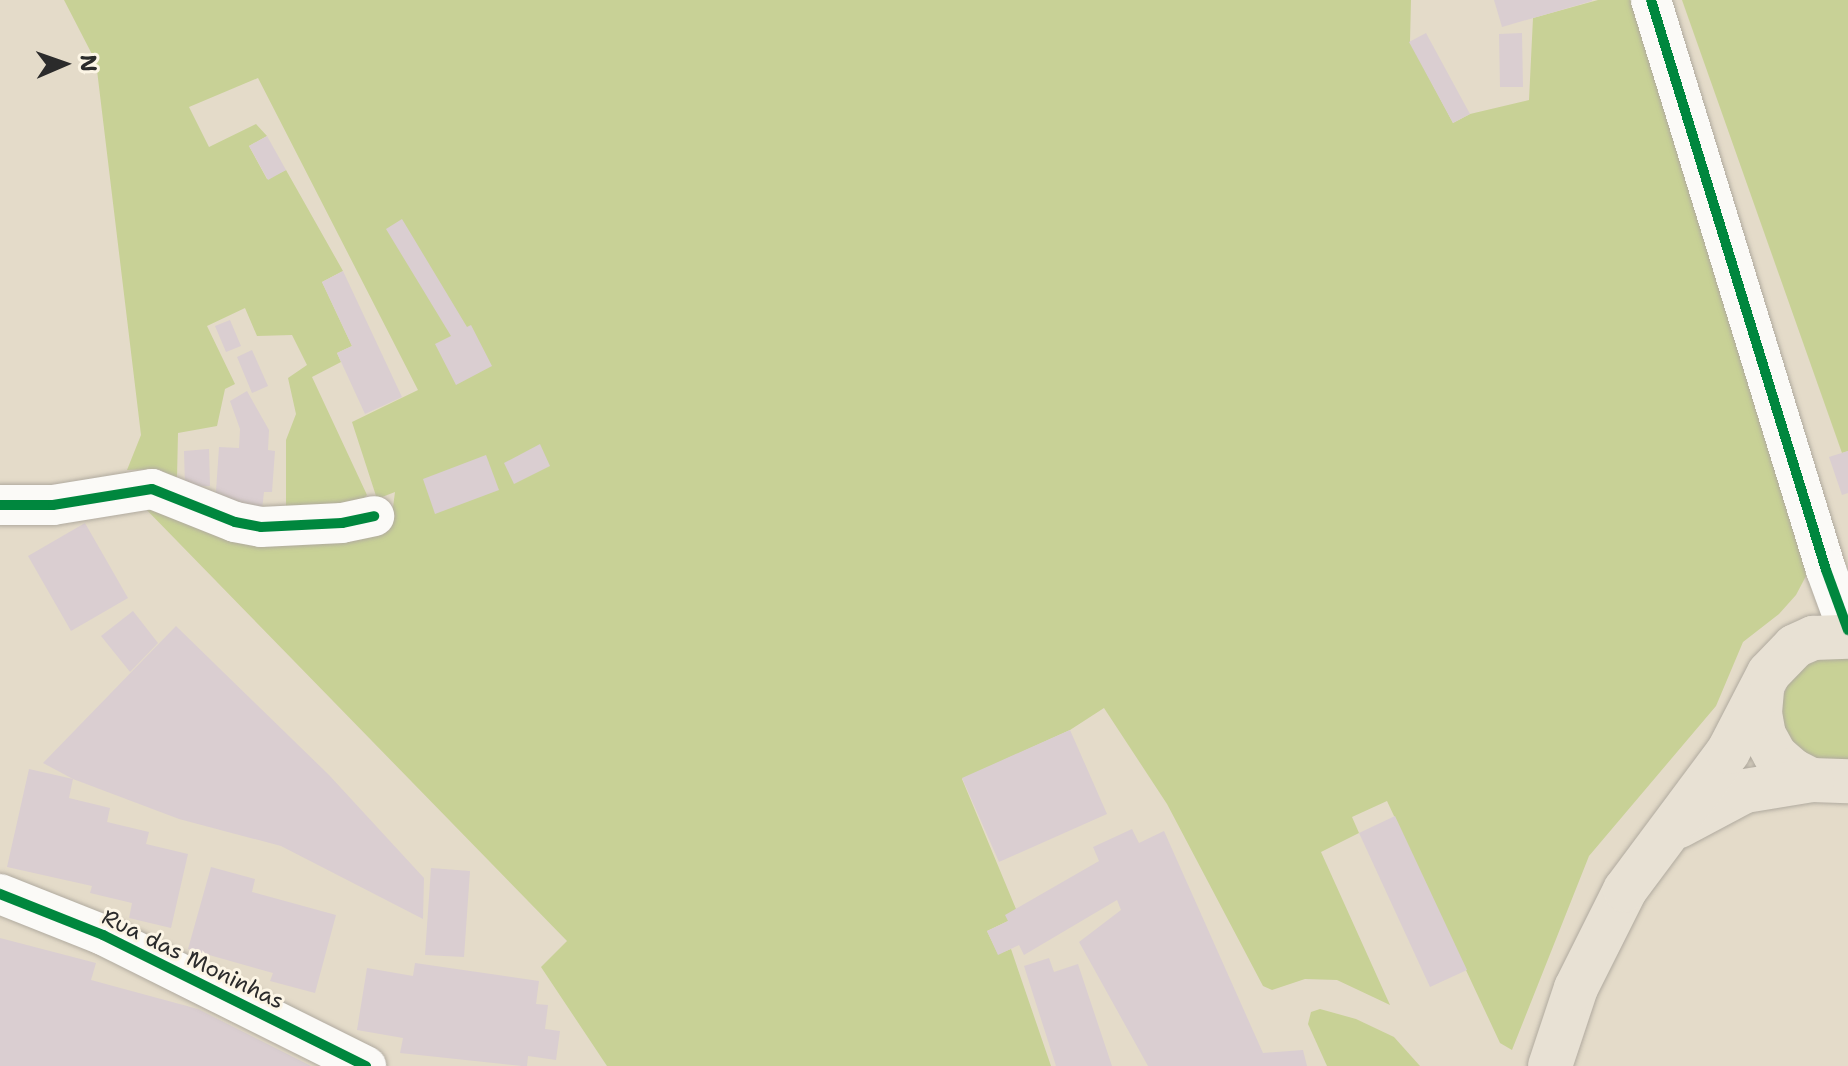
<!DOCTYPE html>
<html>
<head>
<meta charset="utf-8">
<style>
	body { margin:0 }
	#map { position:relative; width:1848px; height:1066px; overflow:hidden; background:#e4dbc9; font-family:"Shantell Sans",sans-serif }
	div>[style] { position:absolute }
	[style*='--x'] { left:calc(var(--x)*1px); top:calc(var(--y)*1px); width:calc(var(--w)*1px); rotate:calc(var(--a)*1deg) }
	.green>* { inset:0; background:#c8d196 }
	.building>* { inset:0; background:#daced1 }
	.roads { filter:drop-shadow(0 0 2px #b0aa9f) drop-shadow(0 0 2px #b0aa9f) }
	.minor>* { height:40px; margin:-20px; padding:0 20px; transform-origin:20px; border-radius:20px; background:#fbfaf7 }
	.primary>* { height:44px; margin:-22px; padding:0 22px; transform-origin:22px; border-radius:22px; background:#e8e1d4 }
	.cycleway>* { height:10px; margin:-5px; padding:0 5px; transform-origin:5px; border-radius:5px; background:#00873e }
	span { translate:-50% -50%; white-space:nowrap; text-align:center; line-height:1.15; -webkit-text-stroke:6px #fcf5e5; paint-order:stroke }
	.street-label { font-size:22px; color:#2b2b2b }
	.north { position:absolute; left:24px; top:24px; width:80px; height:80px; -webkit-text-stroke:6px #fcf5e5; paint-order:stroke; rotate:88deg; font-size:22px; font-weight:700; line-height:32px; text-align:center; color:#2b2b2b }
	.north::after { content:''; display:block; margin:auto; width:28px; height:36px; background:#2b2b2b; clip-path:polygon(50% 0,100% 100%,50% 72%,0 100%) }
</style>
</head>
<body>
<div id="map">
	<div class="green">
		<div style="clip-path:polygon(64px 0,1411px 0,1410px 42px,1453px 123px,1470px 114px,1529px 100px,1533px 18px,1598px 0,1638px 0,1811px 549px,1806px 576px,1796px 595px,1779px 614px,1743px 642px,1716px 706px,1589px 856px,1512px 1050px,1500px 1043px,1387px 801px,1352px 817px,1359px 833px,1321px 852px,1390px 1005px,1337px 980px,1305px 979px,1272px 990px,1263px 986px,1167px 804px,1104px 708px,1070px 730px,962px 779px,1016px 909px,1008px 921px,987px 931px,998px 954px,1011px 949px,1051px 1066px,607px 1066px,541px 967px,567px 941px,139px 502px,348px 536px,390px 530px,395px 492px,377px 499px,352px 422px,418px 390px,258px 78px,189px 107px,209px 147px,256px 124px,267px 136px,249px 146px,267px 179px,286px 170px,343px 271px,322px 282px,352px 346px,337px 353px,341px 362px,312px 377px,367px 495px,356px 507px,286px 509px,286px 440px,296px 414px,288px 378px,307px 365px,292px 335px,257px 336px,245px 308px,207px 326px,235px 384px,225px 389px,217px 426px,178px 433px,177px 478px,158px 469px,127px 470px,141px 435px,96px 62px)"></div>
		<div style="clip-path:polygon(1682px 0,1848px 0,1848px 451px,1842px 453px)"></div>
		<div style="clip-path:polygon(1839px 657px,1848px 659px,1848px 761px,1827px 764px,1801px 754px,1784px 732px,1780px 704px,1790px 679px,1811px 661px)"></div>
		<div style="clip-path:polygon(1320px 1009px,1356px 1019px,1394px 1037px,1420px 1066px,1327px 1066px,1308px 1024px,1311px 1012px)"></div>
	</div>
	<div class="building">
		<div style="clip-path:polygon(1494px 0,1592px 0,1592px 1px,1502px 27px)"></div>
		<div style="clip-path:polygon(1426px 33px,1470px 114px,1453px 123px,1409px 42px)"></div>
		<div style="clip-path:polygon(1522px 33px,1523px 87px,1500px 87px,1499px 34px)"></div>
		<div style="clip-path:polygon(267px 136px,286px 170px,268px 180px,249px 146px)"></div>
		<div style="clip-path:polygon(402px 219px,467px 327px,471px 325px,492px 366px,456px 385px,435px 344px,451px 336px,386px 229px)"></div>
		<div style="clip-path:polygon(343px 271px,402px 397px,365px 414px,337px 353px,352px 346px,322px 282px)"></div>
		<div style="clip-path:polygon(230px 320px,241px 346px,226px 352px,215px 326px)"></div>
		<div style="clip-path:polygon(252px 350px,268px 386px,252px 393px,237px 357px)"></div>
		<div style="clip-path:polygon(247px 391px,269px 430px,268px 450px,275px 451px,272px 492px,264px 492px,262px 510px,215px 506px,219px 447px,239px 448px,240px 429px,230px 401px)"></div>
		<div style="clip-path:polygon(540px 444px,550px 466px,514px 484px,504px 463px)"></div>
		<div style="clip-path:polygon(209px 449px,210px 486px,185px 487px,184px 451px)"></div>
		<div style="clip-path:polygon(1848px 451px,1848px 493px,1842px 495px,1829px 457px)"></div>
		<div style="clip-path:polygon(486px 455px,499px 490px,435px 514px,423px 479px)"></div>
		<div style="clip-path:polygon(85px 523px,128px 598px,71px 631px,28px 556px)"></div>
		<div style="clip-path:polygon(133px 611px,158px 643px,130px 672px,101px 636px)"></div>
		<div style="clip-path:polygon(176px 626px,329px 775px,424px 878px,423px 919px,281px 846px,179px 819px,73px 779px,69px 798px,110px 808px,107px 822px,149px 832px,146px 844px,188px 854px,171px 928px,129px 918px,132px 903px,90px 893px,92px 886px,7px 867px,29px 769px,73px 779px,43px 763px)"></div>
		<div style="clip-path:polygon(1070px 730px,1107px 814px,999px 862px,962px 778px)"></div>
		<div style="clip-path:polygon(1395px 816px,1467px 970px,1430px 987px,1359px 833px)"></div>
		<div style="clip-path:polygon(1132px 829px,1139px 843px,1164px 831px,1263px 1053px,1303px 1050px,1307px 1066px,1148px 1066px,1079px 942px,1121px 910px,1117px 900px,1024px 955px,1019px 945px,998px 955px,987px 931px,1008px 921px,1005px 915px,1099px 861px,1093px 847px)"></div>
		<div style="clip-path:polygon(211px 867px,255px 879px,252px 892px,336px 915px,315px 993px,270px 981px,273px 973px,188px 949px)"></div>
		<div style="clip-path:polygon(431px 868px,470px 871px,464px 957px,425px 955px)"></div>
		<div style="clip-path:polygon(0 938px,96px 963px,91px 980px,198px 1009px,311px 1066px,0 1066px)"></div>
		<div style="clip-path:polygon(1049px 958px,1054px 972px,1078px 964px,1112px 1066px,1056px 1066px,1024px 966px)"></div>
		<div style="clip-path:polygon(415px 963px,539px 981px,536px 1004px,548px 1005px,545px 1029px,560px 1031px,556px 1060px,528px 1056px,527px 1066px,522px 1066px,400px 1053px,403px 1038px,357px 1030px,367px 968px,413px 976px)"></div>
	</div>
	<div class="roads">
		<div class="minor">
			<div style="--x:1651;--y:0;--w:596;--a:72.93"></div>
			<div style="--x:1826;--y:570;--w:64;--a:69.9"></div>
			<div style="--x:0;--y:505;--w:53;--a:0"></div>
			<div style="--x:53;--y:505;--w:100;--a:-9.2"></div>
			<div style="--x:152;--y:489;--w:89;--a:21.7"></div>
			<div style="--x:235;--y:522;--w:26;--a:11"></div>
			<div style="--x:261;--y:527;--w:81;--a:-2.8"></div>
			<div style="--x:342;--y:523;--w:33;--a:-12"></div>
			<div style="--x:0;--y:894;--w:111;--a:21.7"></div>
			<div style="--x:103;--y:935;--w:294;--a:26.5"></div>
		</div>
		<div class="primary">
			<div style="--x:1762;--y:690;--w:23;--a:95"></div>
			<div style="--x:1760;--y:713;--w:22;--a:80"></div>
			<div style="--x:1764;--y:735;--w:23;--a:61"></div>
			<div style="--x:1775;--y:755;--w:23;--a:41"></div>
			<div style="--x:1792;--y:770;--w:22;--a:27"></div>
			<div style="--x:1812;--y:780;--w:36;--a:2"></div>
			<div style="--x:1679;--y:826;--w:75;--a:-27.9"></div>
			<div style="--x:1745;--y:791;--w:68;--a:-9.3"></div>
			<div style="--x:1550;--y:1066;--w:82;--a:-71.6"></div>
			<div style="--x:1576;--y:988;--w:110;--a:-63.4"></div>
			<div style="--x:1625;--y:890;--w:172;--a:-53.3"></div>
			<div style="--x:1728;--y:752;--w:89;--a:-62.6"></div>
			<div style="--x:1769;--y:673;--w:37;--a:-46"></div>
			<div style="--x:1795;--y:646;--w:20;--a:-24"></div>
			<div style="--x:1813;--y:638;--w:35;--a:-2"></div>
		</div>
	</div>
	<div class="cycleway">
		<div style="--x:1651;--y:0;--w:596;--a:72.93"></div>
		<div style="--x:1826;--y:570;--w:64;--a:69.9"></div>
		<div style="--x:0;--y:505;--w:53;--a:0"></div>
		<div style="--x:53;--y:505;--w:100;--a:-9.2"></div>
		<div style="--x:152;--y:489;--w:89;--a:21.7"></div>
		<div style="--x:235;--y:522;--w:26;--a:11"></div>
		<div style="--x:261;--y:527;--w:81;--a:-2.8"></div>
		<div style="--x:342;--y:523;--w:33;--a:-12"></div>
		<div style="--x:0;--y:894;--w:111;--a:21.7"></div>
		<div style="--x:103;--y:935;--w:294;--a:26.5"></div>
	</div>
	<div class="street-label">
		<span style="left:193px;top:959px;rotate:26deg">Rua das Moninhas</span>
	</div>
	<div class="north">N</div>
</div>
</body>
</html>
